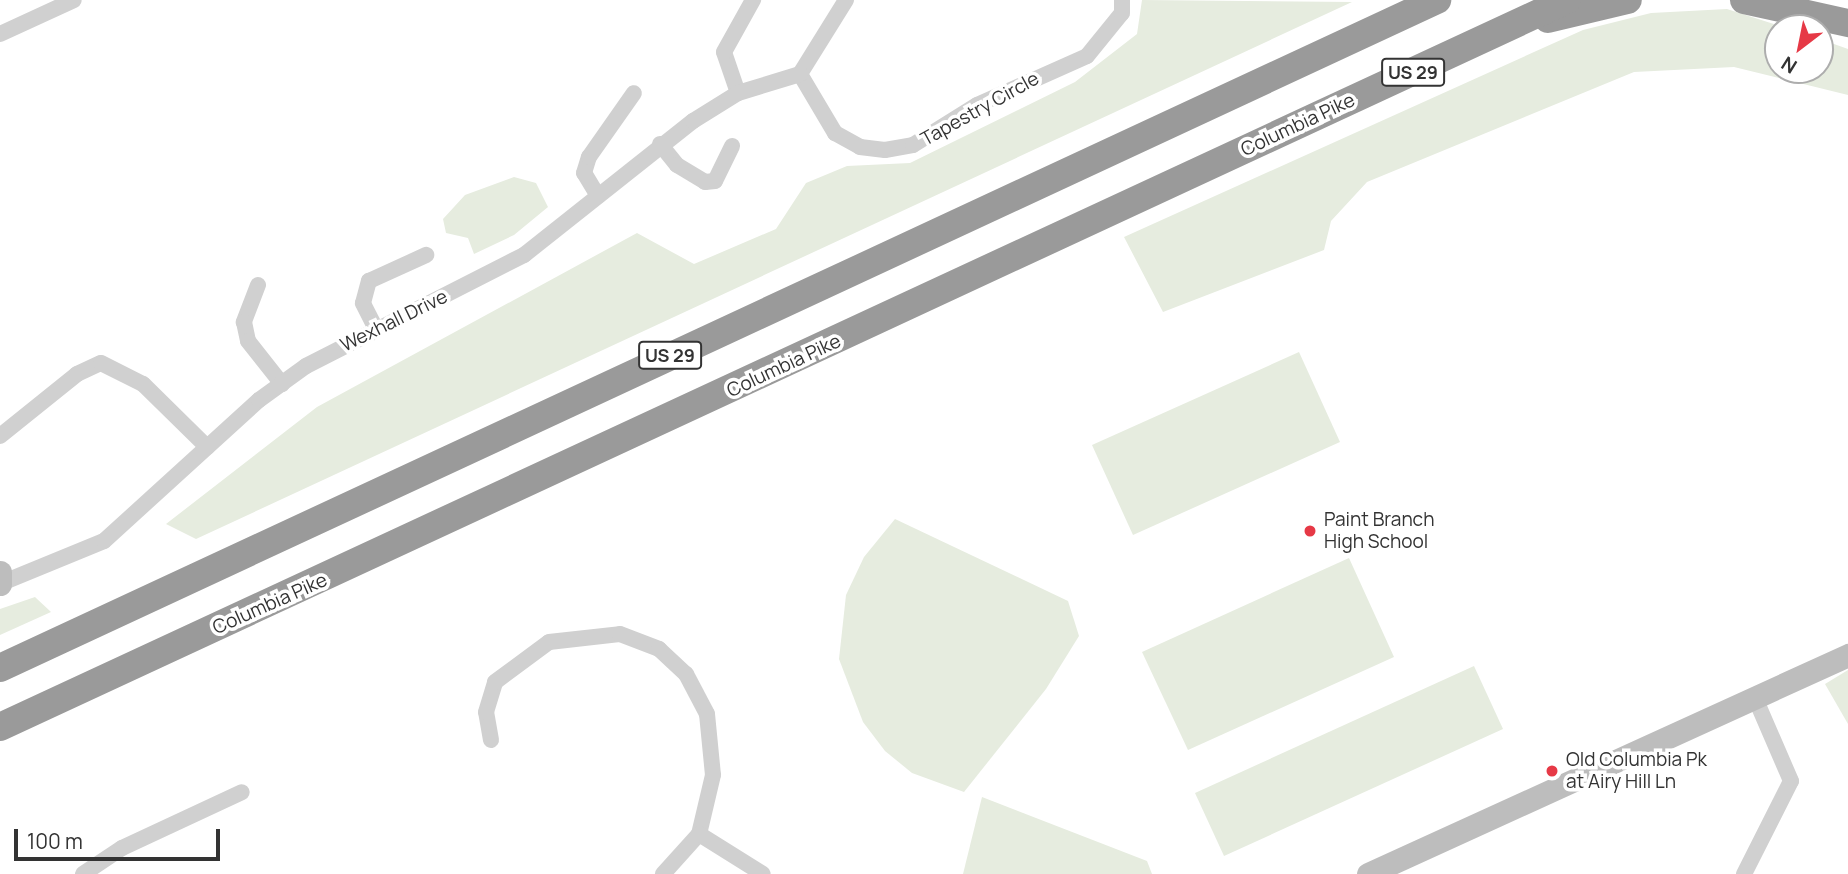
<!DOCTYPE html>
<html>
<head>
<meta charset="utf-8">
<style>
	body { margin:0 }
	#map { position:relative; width:1848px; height:874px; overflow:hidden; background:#fff; font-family:Manrope,sans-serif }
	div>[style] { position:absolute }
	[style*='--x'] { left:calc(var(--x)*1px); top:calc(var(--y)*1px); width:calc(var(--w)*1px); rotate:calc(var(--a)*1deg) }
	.green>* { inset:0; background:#e6ecdf }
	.street>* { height:16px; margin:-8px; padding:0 8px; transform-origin:8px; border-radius:8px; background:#d0d0d0 }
	.secondary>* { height:23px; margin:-11.5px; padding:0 11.5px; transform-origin:11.5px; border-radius:11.5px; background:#bdbdbd }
	.highway>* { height:28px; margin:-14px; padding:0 14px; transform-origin:14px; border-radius:14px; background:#9a9a9a }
	.dots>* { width:19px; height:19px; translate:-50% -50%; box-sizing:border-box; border:4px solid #fff; border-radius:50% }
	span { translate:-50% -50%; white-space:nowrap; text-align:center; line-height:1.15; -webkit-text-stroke:7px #fff; paint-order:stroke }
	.shield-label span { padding:2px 5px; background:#fff; border:2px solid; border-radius:5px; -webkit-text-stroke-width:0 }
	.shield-label { font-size:18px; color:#333; font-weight:700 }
	.street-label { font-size:19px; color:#333 }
	.poi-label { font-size:19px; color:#333 }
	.left { translate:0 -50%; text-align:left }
	.north { position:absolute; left:1764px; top:14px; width:70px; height:70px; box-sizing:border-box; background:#fff; border:2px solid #adadad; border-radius:50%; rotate:212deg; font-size:19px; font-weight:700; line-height:28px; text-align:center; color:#333 }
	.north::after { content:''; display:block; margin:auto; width:24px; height:32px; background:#e63946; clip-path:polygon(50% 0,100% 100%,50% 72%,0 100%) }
	.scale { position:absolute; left:14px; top:829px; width:206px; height:32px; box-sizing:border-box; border:4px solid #333; border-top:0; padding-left:9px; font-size:21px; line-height:24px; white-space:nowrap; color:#333; -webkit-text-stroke:5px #fff; paint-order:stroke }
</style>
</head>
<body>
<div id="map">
	<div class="green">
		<div style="clip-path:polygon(1142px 0,1352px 2px,196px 539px,166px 524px,317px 407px,637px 233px,694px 264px,776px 229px,806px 183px,847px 166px,910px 163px,1075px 82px,1137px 34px)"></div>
		<div style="clip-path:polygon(1727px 9px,1786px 28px,1778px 28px,1778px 70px,1820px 70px,1820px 39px,1848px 49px,1848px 95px,1734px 67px,1634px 72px,1367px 182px,1331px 221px,1324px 250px,1163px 312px,1124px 237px,1583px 30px,1651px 13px)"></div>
		<div style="clip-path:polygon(514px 177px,536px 183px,548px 207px,514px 235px,474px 254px,468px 238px,446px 233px,443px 219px,465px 195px)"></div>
		<div style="clip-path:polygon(1299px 352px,1340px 442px,1133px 535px,1092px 445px)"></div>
		<div style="clip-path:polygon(895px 519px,1068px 601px,1079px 636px,1046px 689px,964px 792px,912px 773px,885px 751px,863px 722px,839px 659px,846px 595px,864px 557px)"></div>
		<div style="clip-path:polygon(1349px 558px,1394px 657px,1188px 750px,1142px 652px)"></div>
		<div style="clip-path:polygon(35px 597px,51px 612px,0 635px,0 609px)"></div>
		<div style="clip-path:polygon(1474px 666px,1503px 729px,1224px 856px,1195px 793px)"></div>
		<div style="clip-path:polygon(1848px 670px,1848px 724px,1825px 684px)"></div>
		<div style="clip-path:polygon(982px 797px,1147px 861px,1152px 874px,963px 874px)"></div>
	</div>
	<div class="street">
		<div style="--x:846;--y:0;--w:87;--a:121.9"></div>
		<div style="--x:800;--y:74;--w:69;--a:59.3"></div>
		<div style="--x:835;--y:133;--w:29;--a:29"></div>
		<div style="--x:860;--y:147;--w:25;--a:7"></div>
		<div style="--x:885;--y:150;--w:28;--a:-10"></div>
		<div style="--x:913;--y:145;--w:75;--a:-32"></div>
		<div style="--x:977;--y:105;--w:120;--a:-24"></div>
		<div style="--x:1087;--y:56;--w:55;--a:-50.9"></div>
		<div style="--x:1122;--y:13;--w:13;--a:-90"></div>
		<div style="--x:0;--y:34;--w:81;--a:-24.7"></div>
		<div style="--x:738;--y:93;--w:43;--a:-108.9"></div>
		<div style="--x:724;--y:52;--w:60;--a:-60.9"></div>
		<div style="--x:660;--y:144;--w:27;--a:51"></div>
		<div style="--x:677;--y:165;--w:33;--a:31"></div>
		<div style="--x:705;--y:182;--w:10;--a:-6"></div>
		<div style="--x:715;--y:181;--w:39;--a:-64"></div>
		<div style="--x:598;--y:196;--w:27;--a:-121"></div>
		<div style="--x:584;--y:173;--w:17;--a:-73"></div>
		<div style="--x:589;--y:157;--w:78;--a:-54.9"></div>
		<div style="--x:258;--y:285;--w:40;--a:111"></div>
		<div style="--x:244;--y:322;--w:19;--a:78"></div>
		<div style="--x:248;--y:341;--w:55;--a:51.7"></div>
		<div style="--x:376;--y:329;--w:29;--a:-117"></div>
		<div style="--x:363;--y:303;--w:23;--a:-75"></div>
		<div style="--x:369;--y:281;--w:63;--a:-24.5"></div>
		<div style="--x:0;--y:436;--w:99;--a:-38.8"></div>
		<div style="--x:77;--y:374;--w:26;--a:-25"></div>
		<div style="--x:101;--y:363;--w:47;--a:26.6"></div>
		<div style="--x:143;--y:384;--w:90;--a:44.5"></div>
		<div style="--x:4;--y:582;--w:108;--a:-22.3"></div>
		<div style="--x:104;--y:541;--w:210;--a:-42.3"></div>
		<div style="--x:259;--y:400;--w:58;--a:-35.9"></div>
		<div style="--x:306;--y:366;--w:245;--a:-27"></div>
		<div style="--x:524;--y:255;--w:216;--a:-38.4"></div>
		<div style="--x:693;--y:121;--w:53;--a:-31.9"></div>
		<div style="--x:738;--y:93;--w:65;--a:-17"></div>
		<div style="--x:491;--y:740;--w:28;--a:-100"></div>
		<div style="--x:486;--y:712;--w:31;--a:-73"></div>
		<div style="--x:495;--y:682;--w:67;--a:-36.5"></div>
		<div style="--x:549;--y:642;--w:71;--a:-6.4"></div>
		<div style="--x:620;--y:634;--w:42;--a:21"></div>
		<div style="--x:659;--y:649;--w:37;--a:43"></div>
		<div style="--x:686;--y:674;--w:45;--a:62.3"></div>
		<div style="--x:707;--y:714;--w:61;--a:84.4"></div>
		<div style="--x:713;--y:775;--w:61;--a:103.3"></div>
		<div style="--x:699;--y:834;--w:54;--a:132"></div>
		<div style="--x:699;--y:834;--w:75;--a:32"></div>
		<div style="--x:83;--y:874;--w:47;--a:-33.7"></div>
		<div style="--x:122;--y:848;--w:132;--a:-25"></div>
		<div style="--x:1744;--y:874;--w:104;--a:-63.2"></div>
		<div style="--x:1791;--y:781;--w:90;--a:-113.4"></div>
	</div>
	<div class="secondary">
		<div style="--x:0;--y:572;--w:12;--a:90"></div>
		<div style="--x:1368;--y:874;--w:528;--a:-24.52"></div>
	</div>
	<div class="highway">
		<div style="--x:1744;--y:0;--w:107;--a:12.5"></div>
		<div style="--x:1548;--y:19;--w:82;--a:-13.4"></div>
		<div style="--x:0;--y:668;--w:1585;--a:-24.93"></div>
		<div style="--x:0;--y:727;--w:1727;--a:-24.89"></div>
	</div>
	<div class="dots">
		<div style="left:1310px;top:531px;background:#e63946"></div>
		<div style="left:1552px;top:771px;background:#e63946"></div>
	</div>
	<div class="shield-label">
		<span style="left:1413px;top:72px">US 29</span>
		<span style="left:670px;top:355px">US 29</span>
	</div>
	<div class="street-label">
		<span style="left:980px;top:109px;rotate:-29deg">Tapestry Circle</span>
		<span style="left:1298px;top:125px;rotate:-25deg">Columbia Pike</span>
		<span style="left:394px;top:321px;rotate:-26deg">Wexhall Drive</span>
		<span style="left:784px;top:366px;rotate:-25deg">Columbia Pike</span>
		<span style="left:270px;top:604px;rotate:-24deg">Columbia Pike</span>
	</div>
	<div class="poi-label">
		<span class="left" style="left:1324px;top:531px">Paint Branch<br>High School</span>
		<span class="left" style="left:1566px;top:771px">Old Columbia Pk<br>at Airy Hill Ln</span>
	</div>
	<div class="north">N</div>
	<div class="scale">100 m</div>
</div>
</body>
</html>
